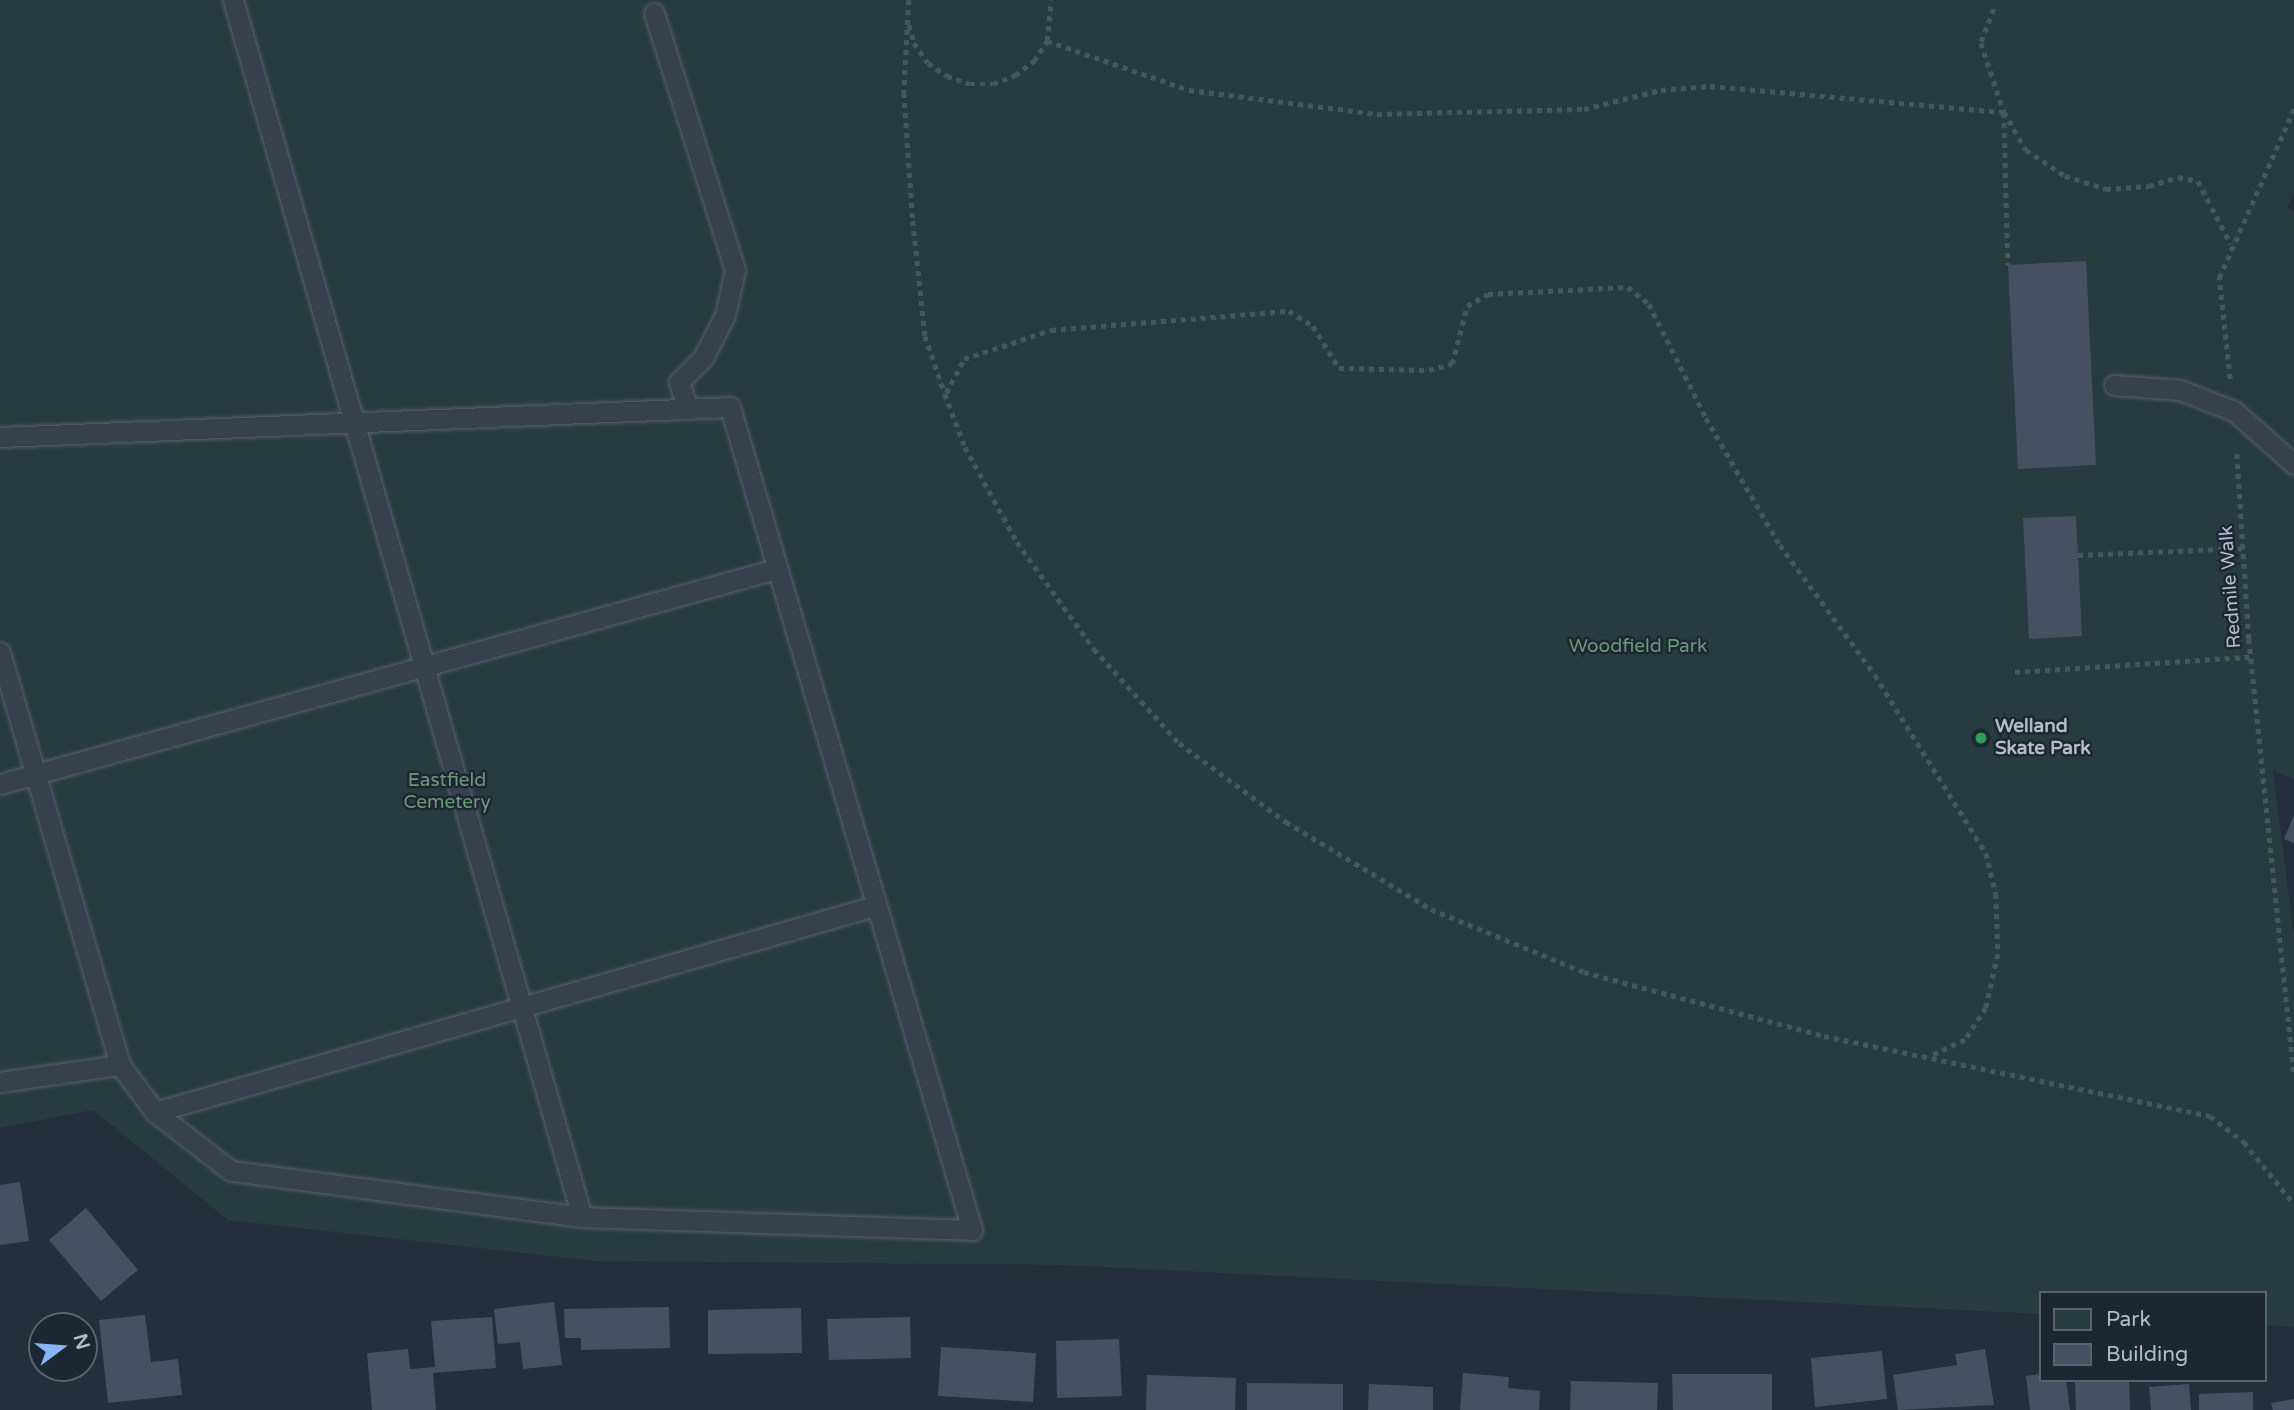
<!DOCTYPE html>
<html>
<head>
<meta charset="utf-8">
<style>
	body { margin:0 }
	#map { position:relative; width:2294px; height:1410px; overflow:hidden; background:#242f3e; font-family:"Varela Round",sans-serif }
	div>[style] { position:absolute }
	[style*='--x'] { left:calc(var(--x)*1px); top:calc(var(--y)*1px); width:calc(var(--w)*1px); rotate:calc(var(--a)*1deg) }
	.green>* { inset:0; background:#263c3f }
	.building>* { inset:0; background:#455162 }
	.path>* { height:4.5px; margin-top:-2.25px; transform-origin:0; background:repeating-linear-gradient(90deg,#44595c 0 5px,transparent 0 10px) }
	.roads { filter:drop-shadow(0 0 2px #565f6c) drop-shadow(0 0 2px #565f6c) }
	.lane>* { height:19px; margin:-9.5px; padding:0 9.5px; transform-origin:9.5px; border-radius:9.5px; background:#38414e }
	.dots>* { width:19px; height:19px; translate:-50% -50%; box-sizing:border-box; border:4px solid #1d2633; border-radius:50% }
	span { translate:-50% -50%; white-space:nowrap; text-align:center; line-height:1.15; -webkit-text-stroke:5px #1d2633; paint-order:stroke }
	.street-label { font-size:19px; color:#b4bcc9 }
	.park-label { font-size:19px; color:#6b9a76 }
	.poi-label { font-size:19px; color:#b4bcc9; font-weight:700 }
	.left { translate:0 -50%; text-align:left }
	.legend { position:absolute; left:2039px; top:1291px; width:228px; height:91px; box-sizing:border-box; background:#1d2633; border:2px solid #59626f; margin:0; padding:9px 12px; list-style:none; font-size:21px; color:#b4bcc9 }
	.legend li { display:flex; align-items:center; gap:14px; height:35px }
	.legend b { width:35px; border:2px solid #59626f }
	.north { position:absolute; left:28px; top:1312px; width:70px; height:70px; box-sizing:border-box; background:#1d2633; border:2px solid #59626f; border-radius:50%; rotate:74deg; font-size:19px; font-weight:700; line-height:28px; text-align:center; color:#b4bcc9 }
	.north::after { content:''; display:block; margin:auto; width:24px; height:32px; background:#8ab4f8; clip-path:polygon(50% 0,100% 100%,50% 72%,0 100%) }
</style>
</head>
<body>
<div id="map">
	<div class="green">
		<div style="clip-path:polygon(0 0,2294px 0,2294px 192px,2287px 208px,2294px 212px,2294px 779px,2273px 770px,2294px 936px,2294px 1327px,2264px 1325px,2264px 1293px,2040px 1293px,2040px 1314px,1064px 1265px,594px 1261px,228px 1220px,93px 1110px,0 1128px)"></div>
	</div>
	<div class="building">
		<div style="clip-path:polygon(2086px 261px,2096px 465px,2018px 469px,2008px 265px)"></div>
		<div style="clip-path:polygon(2076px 516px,2082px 636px,2029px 639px,2023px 518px)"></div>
		<div style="clip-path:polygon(2294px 815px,2294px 843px,2284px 839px)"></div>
		<div style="clip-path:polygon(20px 1182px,29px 1241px,0 1245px,0 1185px)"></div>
		<div style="clip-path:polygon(86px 1208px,138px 1270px,101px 1301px,49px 1240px)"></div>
		<div style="clip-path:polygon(554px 1302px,562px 1365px,523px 1369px,520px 1342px,498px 1344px,494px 1309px)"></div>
		<div style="clip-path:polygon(669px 1307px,670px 1348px,581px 1350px,581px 1338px,565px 1338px,564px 1309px)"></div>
		<div style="clip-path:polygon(801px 1308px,802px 1353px,708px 1354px,708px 1310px)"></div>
		<div style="clip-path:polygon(145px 1315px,151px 1362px,178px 1359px,182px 1395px,108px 1403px,99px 1320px)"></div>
		<div style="clip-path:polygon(492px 1317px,496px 1368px,433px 1373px,436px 1410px,372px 1410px,367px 1353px,408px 1349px,410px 1369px,435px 1367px,431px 1321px)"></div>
		<div style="clip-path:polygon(910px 1317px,911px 1358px,829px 1360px,827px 1319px)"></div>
		<div style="clip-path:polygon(1119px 1339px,1122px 1396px,1057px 1398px,1056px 1341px)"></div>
		<div style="clip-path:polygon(941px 1347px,1036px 1353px,1033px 1402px,938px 1396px)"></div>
		<div style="clip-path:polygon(1985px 1349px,1994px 1405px,1898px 1410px,1893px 1375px,1957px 1365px,1955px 1354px)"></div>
		<div style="clip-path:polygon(1882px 1351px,1887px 1399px,1815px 1407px,1811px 1358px)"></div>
		<div style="clip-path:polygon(1463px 1373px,1509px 1377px,1508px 1388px,1540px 1391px,1539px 1410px,1460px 1410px)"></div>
		<div style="clip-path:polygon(1672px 1374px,1772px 1374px,1772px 1410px,1673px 1410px)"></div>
		<div style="clip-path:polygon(2040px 1374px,2040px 1380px,2066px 1380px,2070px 1410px,2030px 1410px,2026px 1376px)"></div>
		<div style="clip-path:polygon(1147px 1375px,1236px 1378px,1235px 1410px,1146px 1410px)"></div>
		<div style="clip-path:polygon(2129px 1380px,2130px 1410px,2076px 1410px,2075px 1382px)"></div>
		<div style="clip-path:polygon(1571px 1381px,1658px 1383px,1657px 1410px,1570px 1410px)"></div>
		<div style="clip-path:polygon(1247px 1383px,1343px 1384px,1343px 1410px,1247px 1410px)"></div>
		<div style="clip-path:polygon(1369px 1384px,1433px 1387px,1433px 1410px,1368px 1410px)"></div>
		<div style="clip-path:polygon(2189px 1384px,2191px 1410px,2151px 1410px,2149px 1387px)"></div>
		<div style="clip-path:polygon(2253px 1392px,2253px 1410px,2199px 1410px,2199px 1394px)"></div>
		<div style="clip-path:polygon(2294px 1399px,2294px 1410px,2273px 1410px,2271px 1403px)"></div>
	</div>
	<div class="path">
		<div style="--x:909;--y:0;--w:93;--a:93.1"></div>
		<div style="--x:904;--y:93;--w:128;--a:86"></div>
		<div style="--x:913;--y:221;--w:116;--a:84"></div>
		<div style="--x:925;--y:336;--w:61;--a:71"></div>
		<div style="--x:945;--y:394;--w:57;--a:69.3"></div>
		<div style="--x:965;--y:447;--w:108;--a:61.3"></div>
		<div style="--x:1017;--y:542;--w:132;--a:54.3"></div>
		<div style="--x:1094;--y:649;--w:127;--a:47.9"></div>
		<div style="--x:1179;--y:743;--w:133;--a:36.4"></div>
		<div style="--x:1286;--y:822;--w:169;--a:31"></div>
		<div style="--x:1431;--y:909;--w:165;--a:22.4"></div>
		<div style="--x:1584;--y:972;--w:248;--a:14.9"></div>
		<div style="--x:1824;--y:1036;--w:394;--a:11.7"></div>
		<div style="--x:2210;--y:1116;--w:43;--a:37.4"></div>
		<div style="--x:2244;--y:1142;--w:80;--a:51.1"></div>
		<div style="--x:1994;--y:9;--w:36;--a:111"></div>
		<div style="--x:1981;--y:43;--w:73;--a:71.6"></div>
		<div style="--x:2004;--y:112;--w:44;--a:59.9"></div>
		<div style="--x:2026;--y:150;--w:47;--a:33.7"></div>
		<div style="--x:2065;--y:176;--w:43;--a:17.6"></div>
		<div style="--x:2106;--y:189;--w:43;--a:-4"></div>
		<div style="--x:2149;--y:186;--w:30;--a:-17"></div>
		<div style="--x:2178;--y:177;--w:20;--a:11"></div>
		<div style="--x:2198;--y:181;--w:71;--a:62.4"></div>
		<div style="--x:909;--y:25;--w:19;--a:74"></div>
		<div style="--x:914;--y:43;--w:24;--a:55"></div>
		<div style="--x:928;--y:63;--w:23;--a:34"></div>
		<div style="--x:947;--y:76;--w:24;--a:19"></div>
		<div style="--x:970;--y:84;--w:23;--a:0"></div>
		<div style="--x:993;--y:84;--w:24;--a:-22"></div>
		<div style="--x:1015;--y:75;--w:24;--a:-36"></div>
		<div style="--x:1034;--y:61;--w:24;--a:-57"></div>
		<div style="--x:1047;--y:41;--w:41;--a:-84.4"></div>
		<div style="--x:1047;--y:41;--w:150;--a:19"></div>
		<div style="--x:1189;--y:90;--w:190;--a:7.3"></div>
		<div style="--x:1377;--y:114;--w:207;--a:-1.4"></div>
		<div style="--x:1584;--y:109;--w:79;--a:-13.9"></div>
		<div style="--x:1661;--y:90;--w:49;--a:-4.7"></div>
		<div style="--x:1710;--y:86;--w:295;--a:5.1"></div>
		<div style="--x:2004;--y:113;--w:152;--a:88.5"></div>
		<div style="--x:2230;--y:379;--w:102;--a:-96.2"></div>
		<div style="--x:2219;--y:278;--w:185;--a:-66.1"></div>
		<div style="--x:946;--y:393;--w:38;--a:-62"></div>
		<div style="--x:964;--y:359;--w:92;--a:-18.4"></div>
		<div style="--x:1051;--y:330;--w:239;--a:-4.6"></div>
		<div style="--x:1289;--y:311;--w:28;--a:32"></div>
		<div style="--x:1313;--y:326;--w:49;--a:58.2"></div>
		<div style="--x:1339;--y:368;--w:90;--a:1.3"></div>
		<div style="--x:1429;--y:370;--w:24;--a:-15"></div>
		<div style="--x:1452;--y:364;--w:60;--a:-75.5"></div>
		<div style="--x:1467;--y:306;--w:24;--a:-30"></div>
		<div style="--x:1488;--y:294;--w:140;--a:-2.9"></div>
		<div style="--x:1628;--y:287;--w:27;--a:39"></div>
		<div style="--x:1649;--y:304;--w:127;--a:63.4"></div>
		<div style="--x:1706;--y:418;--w:147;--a:59.8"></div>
		<div style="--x:1780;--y:545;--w:161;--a:53.8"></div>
		<div style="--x:1875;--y:675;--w:210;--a:58.1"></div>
		<div style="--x:1986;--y:853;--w:42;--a:76.3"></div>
		<div style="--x:1996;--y:894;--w:60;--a:88.1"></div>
		<div style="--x:1998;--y:954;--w:55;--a:102.5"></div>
		<div style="--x:1986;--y:1008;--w:38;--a:123"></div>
		<div style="--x:1965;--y:1040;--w:40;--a:155"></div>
		<div style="--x:2237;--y:454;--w:185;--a:86.3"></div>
		<div style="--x:2249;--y:639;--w:440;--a:84.1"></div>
		<div style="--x:2078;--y:555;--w:164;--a:-2.4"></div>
		<div style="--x:2015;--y:672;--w:235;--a:-3.7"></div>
	</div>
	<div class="roads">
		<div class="lane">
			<div style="--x:233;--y:0;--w:1266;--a:74"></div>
			<div style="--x:654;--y:13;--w:269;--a:72.5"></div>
			<div style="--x:735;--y:270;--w:46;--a:102.5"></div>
			<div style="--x:725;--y:315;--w:48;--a:117.1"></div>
			<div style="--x:703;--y:358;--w:34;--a:135"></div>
			<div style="--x:679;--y:382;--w:28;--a:72"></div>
			<div style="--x:2114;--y:385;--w:66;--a:4.3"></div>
			<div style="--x:2180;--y:390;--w:58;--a:21.3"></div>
			<div style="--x:2234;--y:411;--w:80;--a:41.5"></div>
			<div style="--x:0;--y:437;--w:731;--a:-2.35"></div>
			<div style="--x:730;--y:407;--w:858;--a:73.61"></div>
			<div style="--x:972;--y:1230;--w:390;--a:-178.1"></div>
			<div style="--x:582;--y:1217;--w:354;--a:-172.5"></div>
			<div style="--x:231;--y:1171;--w:96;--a:-142.2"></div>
			<div style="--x:155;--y:1112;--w:59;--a:-126.7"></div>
			<div style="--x:120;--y:1065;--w:430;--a:-106.2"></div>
			<div style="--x:0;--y:784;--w:805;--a:-15.49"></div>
			<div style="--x:0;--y:1082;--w:121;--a:-8.1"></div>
			<div style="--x:155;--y:1112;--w:749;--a:-15.97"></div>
		</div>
	</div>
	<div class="dots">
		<div style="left:1981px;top:738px;background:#2e9e5b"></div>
	</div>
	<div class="street-label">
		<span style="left:2231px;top:587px;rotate:-94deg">Redmile Walk</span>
	</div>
	<div class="park-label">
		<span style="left:1638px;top:647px">Woodfield Park</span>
		<span style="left:447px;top:792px">Eastfield<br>Cemetery</span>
	</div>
	<div class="poi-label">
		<span class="left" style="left:1995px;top:738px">Welland<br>Skate Park</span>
	</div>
	<ul class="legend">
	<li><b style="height:19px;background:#263c3f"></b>Park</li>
	<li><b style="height:19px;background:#455162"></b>Building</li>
	</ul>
	<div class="north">N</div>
</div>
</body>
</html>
